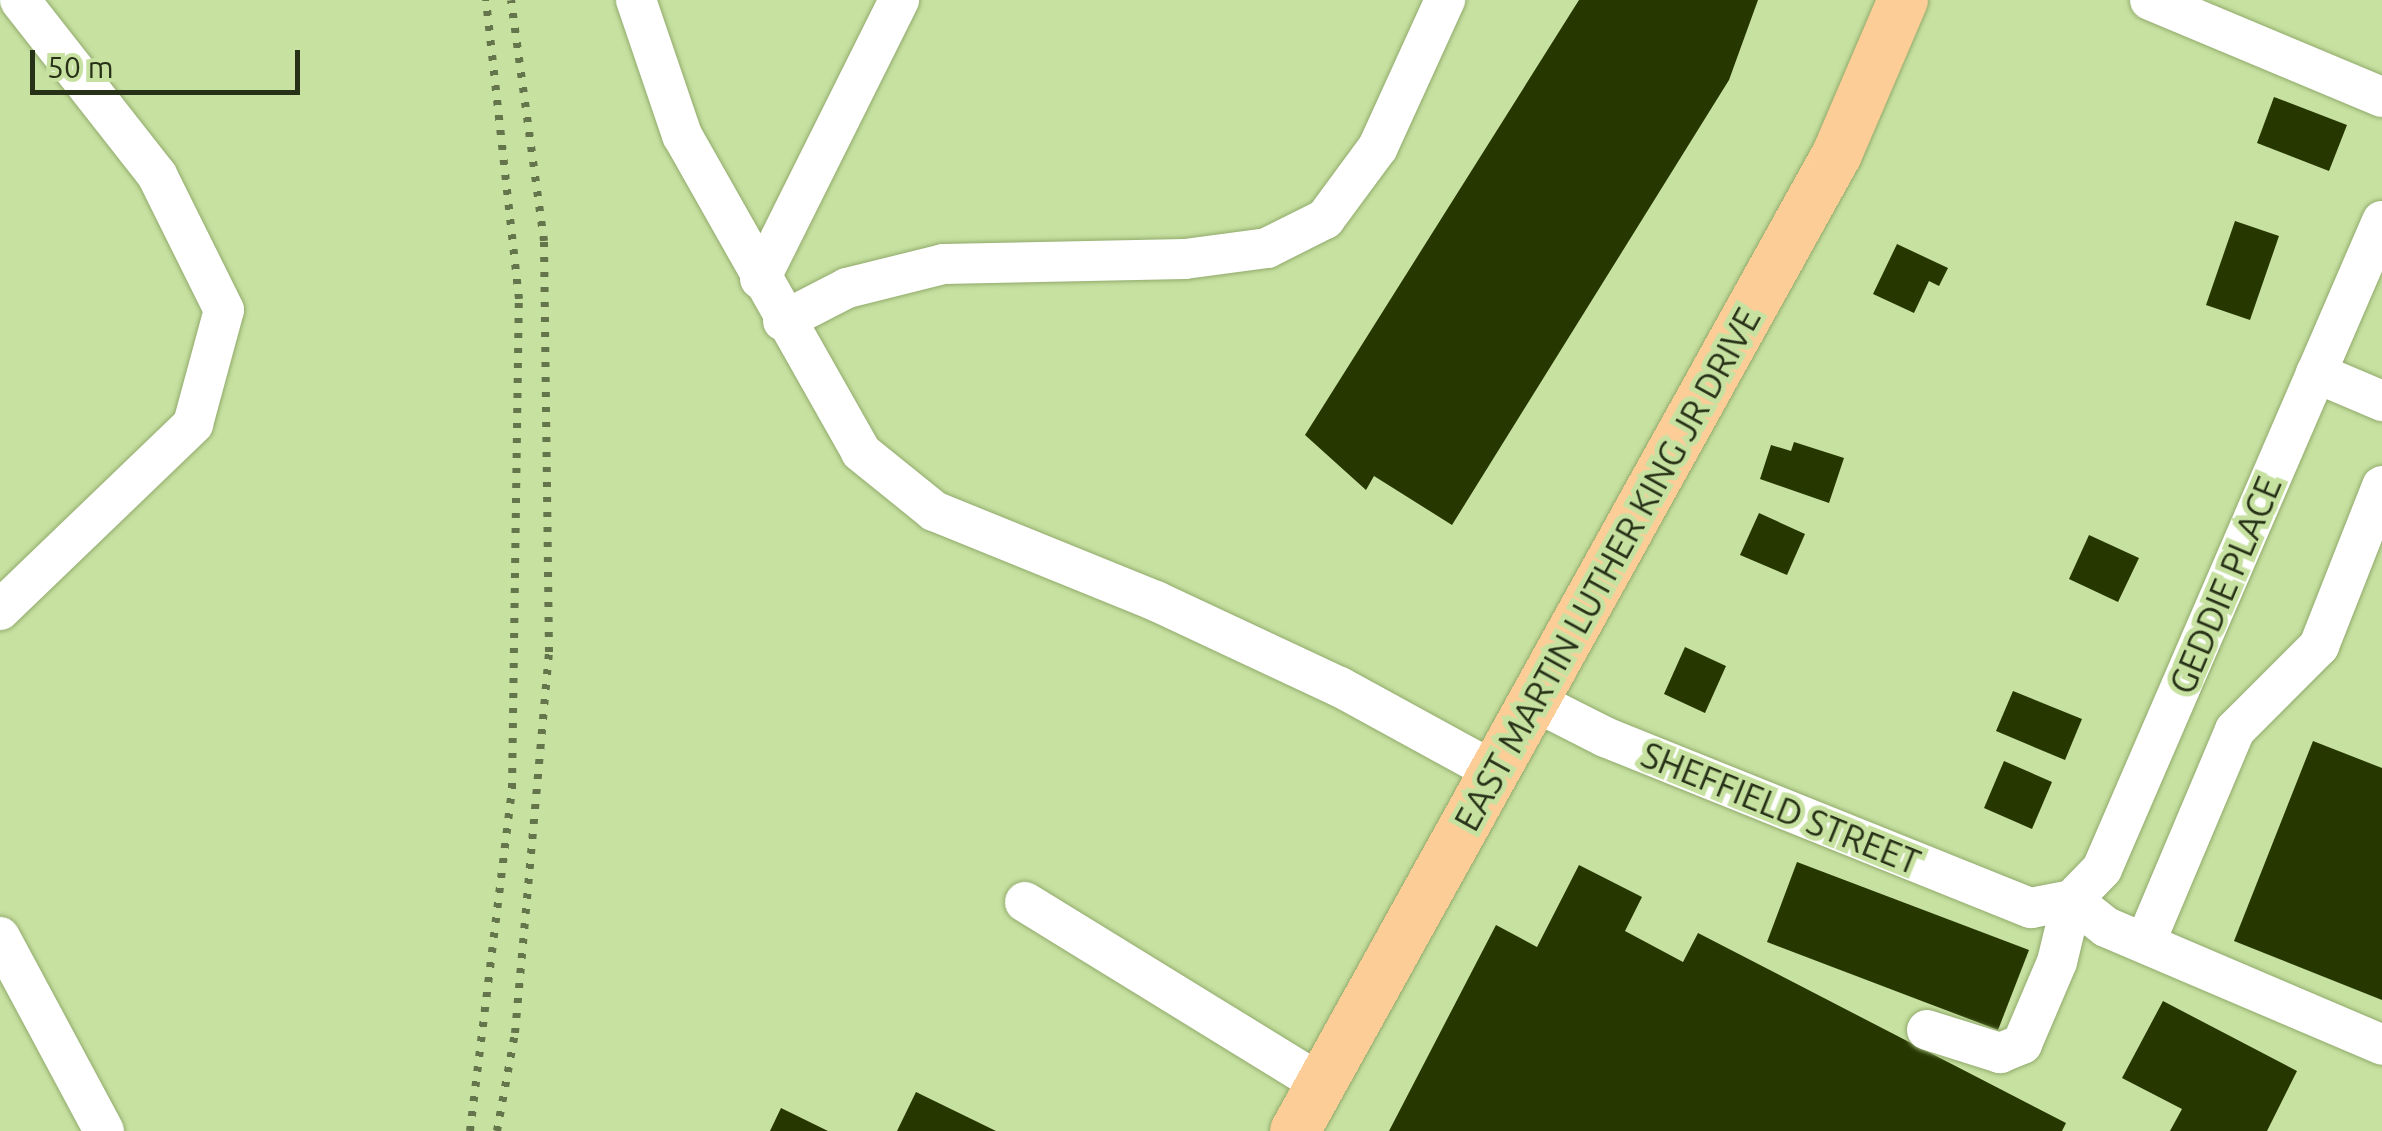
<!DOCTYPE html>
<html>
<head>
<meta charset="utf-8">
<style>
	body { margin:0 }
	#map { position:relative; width:2382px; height:1131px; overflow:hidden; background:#c7e1a1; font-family:Ubuntu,sans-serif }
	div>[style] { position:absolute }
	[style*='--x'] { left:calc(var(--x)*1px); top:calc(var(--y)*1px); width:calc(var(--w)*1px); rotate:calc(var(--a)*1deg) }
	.building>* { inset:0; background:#263700 }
	.roads { filter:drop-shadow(0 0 2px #91aa6c) drop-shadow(0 0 2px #91aa6c) }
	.minor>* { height:40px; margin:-20px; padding:0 20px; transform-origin:20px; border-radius:20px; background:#fff }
	.major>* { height:50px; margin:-25px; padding:0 25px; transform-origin:25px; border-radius:25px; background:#fdcd98 }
	.rail>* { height:8px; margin-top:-4px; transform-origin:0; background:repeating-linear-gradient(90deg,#64744b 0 5px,transparent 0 15px) }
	span { translate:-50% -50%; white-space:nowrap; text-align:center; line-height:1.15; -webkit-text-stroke:10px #c7e1a1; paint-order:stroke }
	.street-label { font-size:35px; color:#273117 }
	.scale { position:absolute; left:30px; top:50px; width:270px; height:45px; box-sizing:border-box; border:5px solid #273117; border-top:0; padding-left:12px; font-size:30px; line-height:35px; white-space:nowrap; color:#273117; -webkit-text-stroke:8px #c7e1a1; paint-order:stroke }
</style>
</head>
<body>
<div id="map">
	<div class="building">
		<div style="clip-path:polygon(1579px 0,1758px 0,1729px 80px,1452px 525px,1374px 476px,1366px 490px,1305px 435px)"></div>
		<div style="clip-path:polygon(2274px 97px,2347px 125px,2329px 171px,2257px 143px)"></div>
		<div style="clip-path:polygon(2235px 221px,2279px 236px,2250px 320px,2206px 305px)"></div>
		<div style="clip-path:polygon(1897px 244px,1948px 268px,1939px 286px,1929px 281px,1914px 313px,1873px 294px)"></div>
		<div style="clip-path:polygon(1794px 442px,1844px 458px,1829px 503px,1760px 479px,1771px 445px,1791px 451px)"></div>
		<div style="clip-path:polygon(1759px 513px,1805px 534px,1787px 575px,1740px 555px)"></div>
		<div style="clip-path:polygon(2089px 535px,2139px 558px,2118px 602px,2069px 579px)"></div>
		<div style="clip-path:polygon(1685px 647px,1726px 666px,1705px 713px,1664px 694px)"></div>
		<div style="clip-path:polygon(2013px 691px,2082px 719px,2065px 760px,1996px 731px)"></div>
		<div style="clip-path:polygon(2313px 741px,2382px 768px,2382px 1000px,2234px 941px)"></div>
		<div style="clip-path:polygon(2004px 761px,2052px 782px,2032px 829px,1984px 808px)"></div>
		<div style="clip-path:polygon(1797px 862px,2029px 950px,1998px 1030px,1767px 942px)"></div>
		<div style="clip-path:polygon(1579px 865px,1642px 897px,1625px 931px,1683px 962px,1698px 933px,2066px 1123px,2062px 1131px,1389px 1131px,1496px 925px,1537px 947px)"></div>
		<div style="clip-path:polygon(2163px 1001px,2297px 1071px,2267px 1131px,2170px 1131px,2182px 1109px,2122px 1078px)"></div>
		<div style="clip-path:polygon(916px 1092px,996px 1131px,897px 1131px)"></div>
		<div style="clip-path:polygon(781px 1108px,828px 1131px,770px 1131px)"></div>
	</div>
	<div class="roads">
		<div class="minor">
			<div style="--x:636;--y:0;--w:143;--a:71.2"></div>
			<div style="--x:682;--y:135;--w:364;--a:60.5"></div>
			<div style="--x:861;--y:452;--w:94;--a:38.9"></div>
			<div style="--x:934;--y:511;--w:240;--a:22.1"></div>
			<div style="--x:1156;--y:601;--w:203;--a:25.1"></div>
			<div style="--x:1340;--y:687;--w:177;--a:28.7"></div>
			<div style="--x:2150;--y:0;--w:251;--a:22.7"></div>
			<div style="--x:760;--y:279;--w:312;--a:-63.5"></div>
			<div style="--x:783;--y:321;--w:72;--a:-27.3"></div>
			<div style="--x:847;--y:288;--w:99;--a:-14"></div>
			<div style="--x:943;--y:264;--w:242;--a:-1.2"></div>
			<div style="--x:1185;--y:259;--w:83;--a:-7.6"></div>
			<div style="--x:1267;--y:248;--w:65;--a:-26.6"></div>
			<div style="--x:1325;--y:219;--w:89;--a:-53.6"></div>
			<div style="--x:1378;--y:147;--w:162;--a:-65.5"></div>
			<div style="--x:2316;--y:373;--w:72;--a:23"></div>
			<div style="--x:0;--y:610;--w:268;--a:-43.9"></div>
			<div style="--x:193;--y:424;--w:118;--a:-74.8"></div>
			<div style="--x:224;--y:310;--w:151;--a:-116.4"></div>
			<div style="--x:157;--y:175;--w:222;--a:-128.1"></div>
			<div style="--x:1534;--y:701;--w:80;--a:26.9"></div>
			<div style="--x:1605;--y:737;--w:459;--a:21.9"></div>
			<div style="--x:2031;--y:908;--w:42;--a:-11"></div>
			<div style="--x:2072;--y:900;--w:43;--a:-45.9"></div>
			<div style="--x:2102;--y:869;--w:706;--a:-66.63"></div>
			<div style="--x:1025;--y:902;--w:347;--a:31.6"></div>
			<div style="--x:0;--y:937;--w:220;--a:61.8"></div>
			<div style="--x:2145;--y:943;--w:231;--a:-67.1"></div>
			<div style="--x:2235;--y:730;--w:119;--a:-45"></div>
			<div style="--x:2319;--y:646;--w:172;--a:-68.5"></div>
			<div style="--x:1927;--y:1030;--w:77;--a:17.5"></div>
			<div style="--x:2000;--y:1053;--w:24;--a:-22"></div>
			<div style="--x:2022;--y:1044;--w:89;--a:-66.9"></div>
			<div style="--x:2057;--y:962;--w:64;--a:-76.4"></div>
			<div style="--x:2072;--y:900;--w:43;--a:38.5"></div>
			<div style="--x:2106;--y:927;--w:300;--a:23.1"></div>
		</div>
		<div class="major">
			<div style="--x:1295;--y:1131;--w:1117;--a:-60.98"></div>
			<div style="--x:1837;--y:154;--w:168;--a:-66.8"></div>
		</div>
	</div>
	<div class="rail">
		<div style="--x:470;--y:1131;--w:346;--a:-83"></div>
		<div style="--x:512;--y:788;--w:489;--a:-89.2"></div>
		<div style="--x:519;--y:299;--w:301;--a:-96.3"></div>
		<div style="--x:497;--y:1131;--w:100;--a:-79.6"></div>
		<div style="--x:515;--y:1033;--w:383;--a:-84.9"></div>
		<div style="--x:549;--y:652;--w:411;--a:-90.7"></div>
		<div style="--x:544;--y:241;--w:243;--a:-97.8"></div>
	</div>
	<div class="street-label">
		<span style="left:1607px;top:569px;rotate:-61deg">EAST MARTIN LUTHER KING JR DRIVE</span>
		<span style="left:2225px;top:585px;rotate:-67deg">GEDDIE PLACE</span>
		<span style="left:1781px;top:808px;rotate:22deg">SHEFFIELD STREET</span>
	</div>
	<div class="scale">50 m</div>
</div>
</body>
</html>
